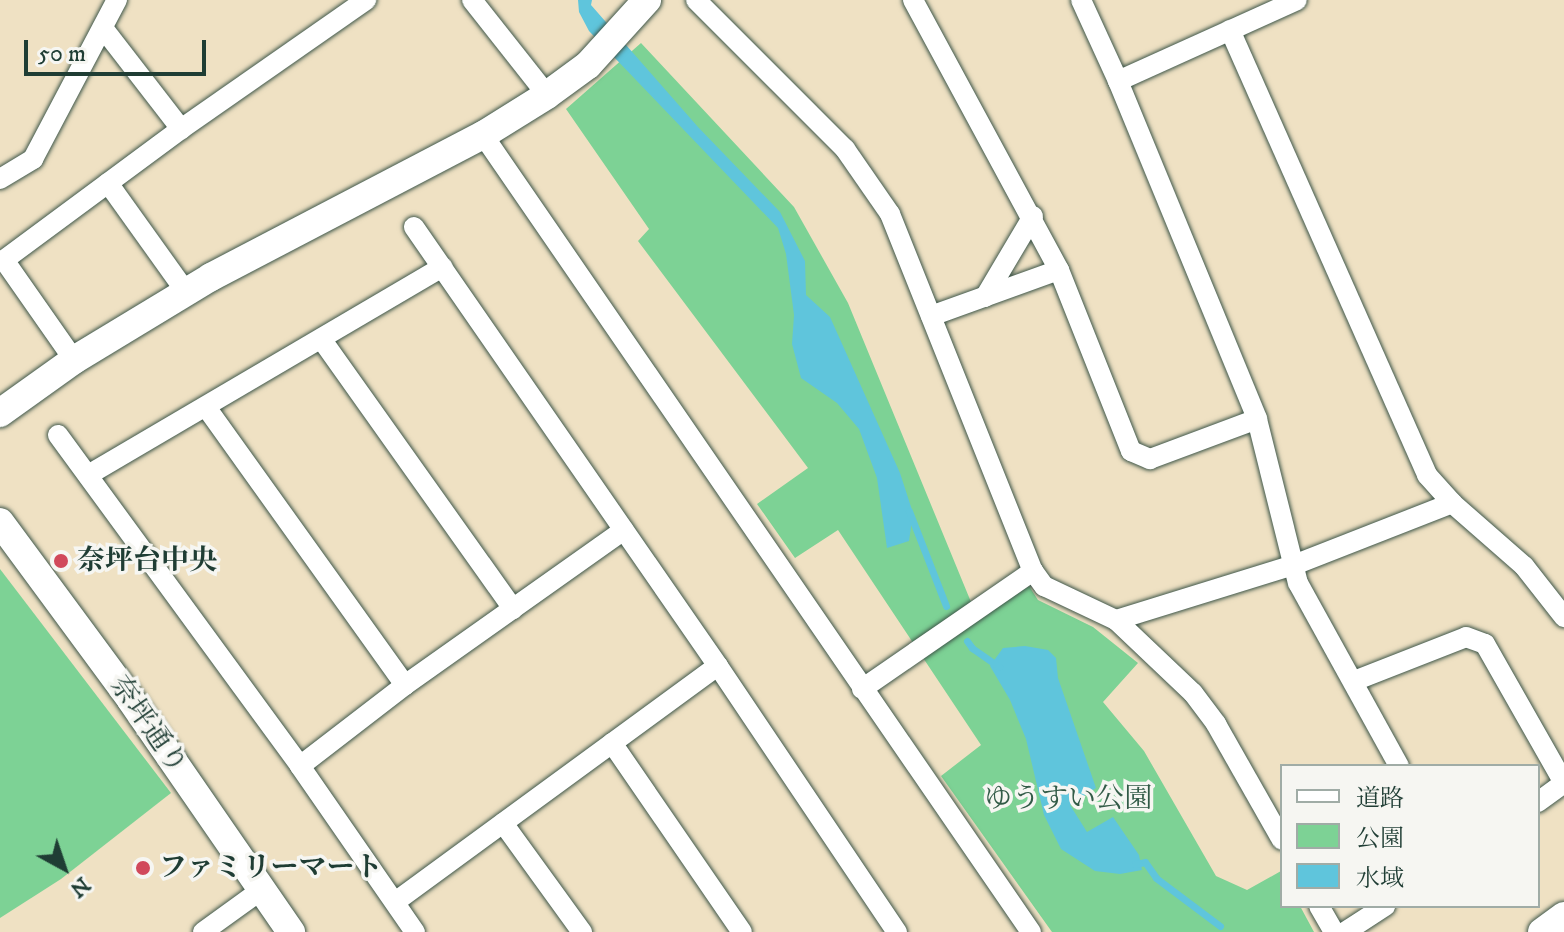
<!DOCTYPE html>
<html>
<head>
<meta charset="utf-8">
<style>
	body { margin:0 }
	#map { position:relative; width:1564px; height:932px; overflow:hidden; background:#efe1c3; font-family:"IM FELL DW Pica","Noto Serif JP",serif }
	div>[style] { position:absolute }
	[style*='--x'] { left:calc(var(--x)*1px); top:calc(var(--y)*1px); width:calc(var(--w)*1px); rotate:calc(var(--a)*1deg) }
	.green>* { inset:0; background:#7dd295 }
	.water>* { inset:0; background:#5fc5dc }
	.stream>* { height:7px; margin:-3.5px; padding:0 3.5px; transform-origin:3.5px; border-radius:3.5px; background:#5fc5dc }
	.roads { filter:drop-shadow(0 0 2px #3e5649) drop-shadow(0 0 2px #3e5649) }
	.street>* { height:20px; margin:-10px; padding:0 10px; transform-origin:10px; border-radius:10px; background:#fff }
	.secondary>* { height:28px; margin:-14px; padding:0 14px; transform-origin:14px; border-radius:14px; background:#fff }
	.dots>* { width:22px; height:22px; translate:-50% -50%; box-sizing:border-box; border:4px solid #f6f6f2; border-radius:50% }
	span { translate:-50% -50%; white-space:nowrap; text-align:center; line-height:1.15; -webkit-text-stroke:7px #f6f6f2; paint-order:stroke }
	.poi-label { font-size:28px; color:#1f3d34; font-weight:700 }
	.left { translate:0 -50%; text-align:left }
	.street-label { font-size:28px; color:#1f3d34 }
	.park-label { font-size:28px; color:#325b47 }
	.legend { position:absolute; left:1280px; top:764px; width:260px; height:144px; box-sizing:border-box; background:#f6f6f2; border:2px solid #a0aca6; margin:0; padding:10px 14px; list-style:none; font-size:24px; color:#1f3d34 }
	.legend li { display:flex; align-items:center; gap:16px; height:40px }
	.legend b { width:40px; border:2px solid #a0aca6 }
	.north { position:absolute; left:24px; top:828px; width:80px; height:80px; -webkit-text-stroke:6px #f6f6f2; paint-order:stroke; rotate:140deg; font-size:22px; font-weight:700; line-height:32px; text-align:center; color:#1f3d34 }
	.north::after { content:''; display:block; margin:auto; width:28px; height:36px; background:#1f3d34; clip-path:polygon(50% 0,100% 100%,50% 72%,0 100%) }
	.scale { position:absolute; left:24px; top:40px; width:182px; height:36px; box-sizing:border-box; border:4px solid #1f3d34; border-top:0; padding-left:10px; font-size:24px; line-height:28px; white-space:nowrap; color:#1f3d34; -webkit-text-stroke:6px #f6f6f2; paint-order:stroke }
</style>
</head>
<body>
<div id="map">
	<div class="green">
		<div style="clip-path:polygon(641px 43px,794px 207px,848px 303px,978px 619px,1029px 586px,1038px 600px,1093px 627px,1138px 663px,1103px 702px,1144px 751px,1216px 876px,1247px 890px,1281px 871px,1282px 906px,1300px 906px,1314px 932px,1052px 932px,941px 776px,981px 745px,838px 530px,795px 558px,757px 504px,808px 468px,638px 241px,649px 229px,566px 109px)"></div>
		<div style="clip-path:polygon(0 569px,171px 793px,61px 879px,0 918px)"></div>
	</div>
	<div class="water">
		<div style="clip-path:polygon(578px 0,592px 0,591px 5px,698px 127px,780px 212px,805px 261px,806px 295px,830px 317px,900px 473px,913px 513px,909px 541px,887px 548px,877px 478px,859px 429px,837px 403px,801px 378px,792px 344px,794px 315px,786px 254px,778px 228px,589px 31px,579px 12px)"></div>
		<div style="clip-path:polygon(1025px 646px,1048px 650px,1056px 658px,1058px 678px,1096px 788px,1070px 805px,1087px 832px,1113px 817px,1139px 855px,1142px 870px,1120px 874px,1095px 871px,1061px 849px,1044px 815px,1026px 739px,1010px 700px,990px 666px,1003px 648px)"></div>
	</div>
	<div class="stream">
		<div style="--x:909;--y:511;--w:102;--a:68.7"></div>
		<div style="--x:967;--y:641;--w:9;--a:54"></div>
		<div style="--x:972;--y:648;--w:33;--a:35"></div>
		<div style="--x:1135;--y:864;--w:10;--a:-11"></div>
		<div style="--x:1145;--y:862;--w:19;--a:55"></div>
		<div style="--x:1156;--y:878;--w:80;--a:36.9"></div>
	</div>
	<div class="roads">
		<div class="street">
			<div style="--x:472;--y:0;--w:121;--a:51.7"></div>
			<div style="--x:696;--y:0;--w:211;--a:45"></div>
			<div style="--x:845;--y:149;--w:79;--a:55.3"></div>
			<div style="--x:890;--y:214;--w:385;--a:68.2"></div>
			<div style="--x:1033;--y:571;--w:19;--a:54"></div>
			<div style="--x:1044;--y:586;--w:80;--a:25.3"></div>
			<div style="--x:1116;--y:620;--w:106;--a:43.5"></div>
			<div style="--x:1193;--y:693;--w:39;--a:53"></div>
			<div style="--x:1216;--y:724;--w:133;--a:60.4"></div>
			<div style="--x:913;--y:0;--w:307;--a:61.6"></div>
			<div style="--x:1059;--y:270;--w:195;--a:68.3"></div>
			<div style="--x:1131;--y:451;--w:21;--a:23"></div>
			<div style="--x:1150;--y:459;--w:114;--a:-20.5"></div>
			<div style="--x:1081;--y:0;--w:89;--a:65.4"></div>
			<div style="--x:1118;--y:81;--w:365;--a:67.6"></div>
			<div style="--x:1257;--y:419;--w:169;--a:76"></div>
			<div style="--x:1298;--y:583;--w:209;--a:61.1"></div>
			<div style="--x:103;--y:28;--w:128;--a:52.3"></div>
			<div style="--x:1230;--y:30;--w:487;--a:66.1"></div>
			<div style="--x:1427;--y:475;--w:38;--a:48"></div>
			<div style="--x:1452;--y:503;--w:96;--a:41.2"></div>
			<div style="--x:1524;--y:566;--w:65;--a:51.9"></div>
			<div style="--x:1118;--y:81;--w:196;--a:-24.3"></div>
			<div style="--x:483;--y:135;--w:967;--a:55.49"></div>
			<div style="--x:0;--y:179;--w:39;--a:-31"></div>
			<div style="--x:33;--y:159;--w:180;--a:-62.2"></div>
			<div style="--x:108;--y:183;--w:134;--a:54.4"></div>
			<div style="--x:414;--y:227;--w:534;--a:55.3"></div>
			<div style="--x:718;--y:666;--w:321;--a:56.1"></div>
			<div style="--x:985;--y:297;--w:94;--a:-59.3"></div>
			<div style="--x:931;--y:316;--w:136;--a:-19.8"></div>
			<div style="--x:322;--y:340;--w:330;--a:54.6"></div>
			<div style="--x:74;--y:360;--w:122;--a:-125"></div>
			<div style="--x:4;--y:260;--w:220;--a:-36.5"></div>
			<div style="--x:181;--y:129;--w:226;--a:-34.9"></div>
			<div style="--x:206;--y:407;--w:342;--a:54.4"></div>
			<div style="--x:58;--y:435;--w:410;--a:53.8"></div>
			<div style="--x:300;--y:766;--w:202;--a:55.3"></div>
			<div style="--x:88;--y:475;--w:411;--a:-30.4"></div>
			<div style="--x:1116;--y:620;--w:186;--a:-17.2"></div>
			<div style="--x:1294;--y:565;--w:170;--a:-21.4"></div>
			<div style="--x:1354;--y:681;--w:120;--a:-21.4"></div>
			<div style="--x:1466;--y:637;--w:20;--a:20"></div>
			<div style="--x:1485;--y:644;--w:160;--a:60.4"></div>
			<div style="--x:862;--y:689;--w:208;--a:-34.6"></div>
			<div style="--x:612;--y:743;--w:229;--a:55.5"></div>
			<div style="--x:300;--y:766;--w:133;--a:-37.6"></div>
			<div style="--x:405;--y:685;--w:268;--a:-35.3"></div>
			<div style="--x:1538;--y:802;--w:32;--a:-36"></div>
			<div style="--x:503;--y:823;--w:135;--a:54.1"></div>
			<div style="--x:395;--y:902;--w:400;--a:-36.2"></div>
			<div style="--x:1319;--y:906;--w:30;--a:60"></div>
			<div style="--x:203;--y:932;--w:72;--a:-35.9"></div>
			<div style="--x:1345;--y:932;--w:48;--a:-33"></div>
		</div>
		<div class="secondary">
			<div style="--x:0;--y:413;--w:91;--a:-35.6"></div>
			<div style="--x:74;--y:360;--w:160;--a:-31.2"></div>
			<div style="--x:211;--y:277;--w:307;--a:-27.6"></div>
			<div style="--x:483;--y:135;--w:75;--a:-32"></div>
			<div style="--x:547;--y:95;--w:51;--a:-36.2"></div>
			<div style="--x:588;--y:65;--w:88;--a:-47.8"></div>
			<div style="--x:0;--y:522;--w:221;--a:53.6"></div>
			<div style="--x:131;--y:700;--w:282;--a:55.4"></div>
			<div style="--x:1542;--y:932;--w:27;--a:-36"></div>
		</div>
	</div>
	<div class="dots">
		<div style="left:61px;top:561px;background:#d1495b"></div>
		<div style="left:143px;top:868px;background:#d1495b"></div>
	</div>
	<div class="poi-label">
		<span class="left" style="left:77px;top:561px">奈坪台中央</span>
		<span class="left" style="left:159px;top:868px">ファミリーマート</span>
	</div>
	<div class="street-label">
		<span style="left:148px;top:725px;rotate:55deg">奈坪通り</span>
	</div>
	<div class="park-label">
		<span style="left:1068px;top:799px">ゆうすい公園</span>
	</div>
	<ul class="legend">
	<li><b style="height:10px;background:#fff"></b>道路</li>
	<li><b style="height:22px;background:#7dd295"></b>公園</li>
	<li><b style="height:22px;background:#5fc5dc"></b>水域</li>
	</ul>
	<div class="north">N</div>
	<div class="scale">50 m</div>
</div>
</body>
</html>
